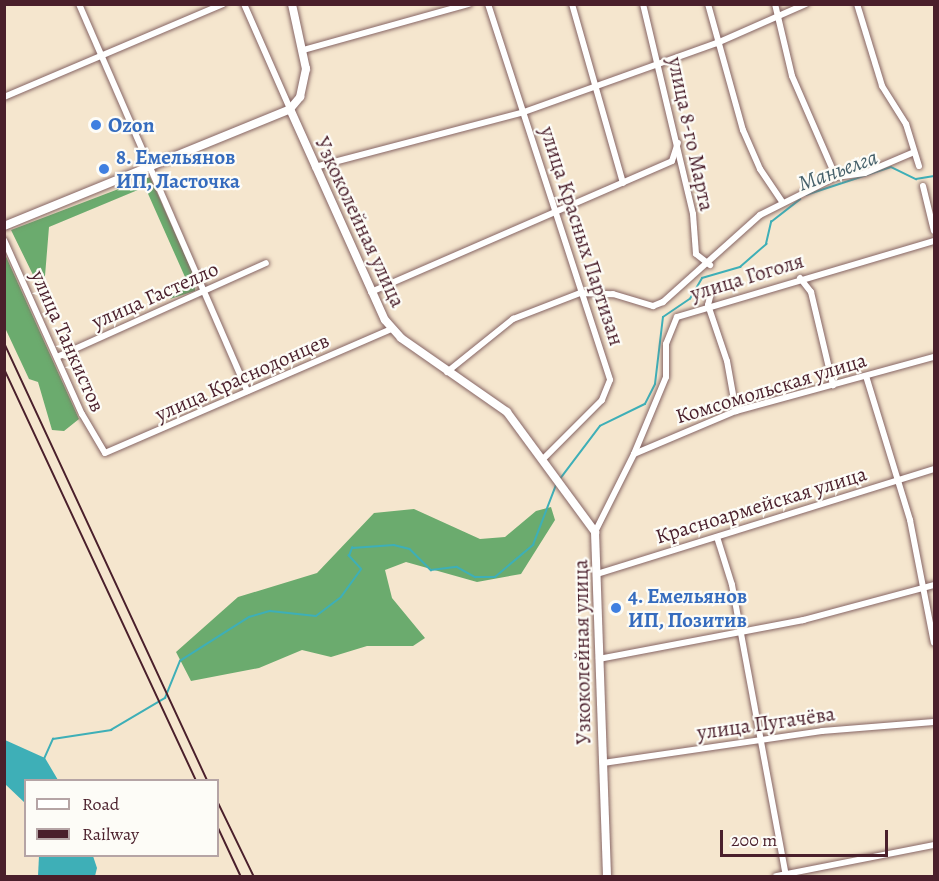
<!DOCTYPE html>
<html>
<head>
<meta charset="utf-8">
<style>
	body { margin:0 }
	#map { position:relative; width:939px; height:881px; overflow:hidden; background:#f5e6ce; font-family:Alegreya,serif }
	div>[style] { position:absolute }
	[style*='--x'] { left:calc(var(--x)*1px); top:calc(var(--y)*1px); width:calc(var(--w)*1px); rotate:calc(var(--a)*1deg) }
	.forest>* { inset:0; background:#6bab6e }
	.water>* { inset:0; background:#3eafb7 }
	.stream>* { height:1.5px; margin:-0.75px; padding:0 0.75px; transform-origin:0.75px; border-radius:0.75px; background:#3eafb7 }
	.roads { filter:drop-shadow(0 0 2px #866564) drop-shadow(0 0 2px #866564) }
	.street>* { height:6px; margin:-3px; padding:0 3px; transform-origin:3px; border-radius:3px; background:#fff }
	.secondary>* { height:8px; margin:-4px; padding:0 4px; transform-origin:4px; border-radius:4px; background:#fff }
	.rail>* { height:1.5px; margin:-0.75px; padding:0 0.75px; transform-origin:0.75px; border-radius:0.75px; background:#4a1f2b }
	.dots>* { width:16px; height:16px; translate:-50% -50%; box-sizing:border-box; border:3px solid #fdfcf7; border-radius:50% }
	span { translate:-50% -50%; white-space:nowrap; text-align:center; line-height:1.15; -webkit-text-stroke:4.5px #fdfcf7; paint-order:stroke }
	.shop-label { font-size:21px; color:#366cbe; font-weight:700 }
	.left { translate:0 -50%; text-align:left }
	.street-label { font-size:21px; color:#4a1f2b }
	.water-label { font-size:22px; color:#45606a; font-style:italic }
	.frame { position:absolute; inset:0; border:6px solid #4a1f2b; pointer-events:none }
	.legend { position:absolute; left:24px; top:779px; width:195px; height:78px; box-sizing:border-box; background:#fdfcf7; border:2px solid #b5a4a5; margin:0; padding:8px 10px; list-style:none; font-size:18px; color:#4a1f2b }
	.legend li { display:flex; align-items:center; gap:12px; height:30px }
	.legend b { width:30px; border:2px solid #b5a4a5 }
	.scale { position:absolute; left:720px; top:830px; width:168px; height:27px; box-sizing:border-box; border:3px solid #4a1f2b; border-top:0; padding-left:8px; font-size:18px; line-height:21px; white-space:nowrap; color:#4a1f2b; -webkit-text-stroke:4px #fdfcf7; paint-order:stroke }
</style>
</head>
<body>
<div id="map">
	<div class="forest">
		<div style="clip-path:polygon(150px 177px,196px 280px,195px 291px,170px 299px,185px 277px,145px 187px,49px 227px,45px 276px,37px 283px,11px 230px)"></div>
		<div style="clip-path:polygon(4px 252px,79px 419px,64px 431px,52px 430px,38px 382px,29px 379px,6px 330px)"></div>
		<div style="clip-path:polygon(551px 507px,555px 520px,521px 574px,477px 582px,406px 562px,385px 570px,392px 598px,425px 638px,413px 646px,367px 646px,331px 657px,302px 650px,259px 668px,191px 681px,176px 652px,238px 597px,317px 573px,374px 513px,414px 509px,480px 539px,505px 537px,536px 511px)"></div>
	</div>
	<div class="water">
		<div style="clip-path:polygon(5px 740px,45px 758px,58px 780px,26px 780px,25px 803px,5px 784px)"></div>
		<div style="clip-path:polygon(39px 856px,93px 856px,97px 868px,95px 876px,38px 876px)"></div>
	</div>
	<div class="stream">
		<div style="--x:806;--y:195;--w:89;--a:-18.2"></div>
		<div style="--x:891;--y:167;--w:28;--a:26"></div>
		<div style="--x:916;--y:179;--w:18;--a:-9"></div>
		<div style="--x:560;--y:479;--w:66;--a:-53"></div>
		<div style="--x:600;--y:426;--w:50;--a:-26.1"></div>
		<div style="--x:645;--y:404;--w:22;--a:-63"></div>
		<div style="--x:655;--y:384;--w:67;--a:-83.2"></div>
		<div style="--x:663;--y:317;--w:32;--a:-34"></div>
		<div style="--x:690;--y:299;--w:24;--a:-60"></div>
		<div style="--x:702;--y:278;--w:40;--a:-16"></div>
		<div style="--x:740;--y:267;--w:35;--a:-41"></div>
		<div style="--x:766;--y:244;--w:23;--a:-77"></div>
		<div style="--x:771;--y:222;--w:37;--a:-38"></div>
		<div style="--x:44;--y:759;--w:22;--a:-66"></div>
		<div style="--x:53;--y:739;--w:59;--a:-8.8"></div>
		<div style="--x:111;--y:730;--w:63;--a:-30.7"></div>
		<div style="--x:165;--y:698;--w:40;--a:-68"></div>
		<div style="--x:180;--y:661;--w:82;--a:-32.5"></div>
		<div style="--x:249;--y:617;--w:22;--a:-16"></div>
		<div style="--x:270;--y:611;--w:46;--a:6.2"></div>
		<div style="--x:316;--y:616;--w:31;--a:-37"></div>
		<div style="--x:341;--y:597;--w:34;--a:-54"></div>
		<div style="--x:361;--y:569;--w:18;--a:-133"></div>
		<div style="--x:349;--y:556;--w:9;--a:-69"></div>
		<div style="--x:352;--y:548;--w:42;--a:-4.1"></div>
		<div style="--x:394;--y:545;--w:16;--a:14"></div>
		<div style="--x:410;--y:549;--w:30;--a:45"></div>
		<div style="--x:431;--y:570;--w:26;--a:-7"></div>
		<div style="--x:457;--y:567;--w:21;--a:29"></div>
		<div style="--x:475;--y:577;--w:20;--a:0"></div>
		<div style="--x:495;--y:577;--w:50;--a:-40.1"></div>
		<div style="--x:533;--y:545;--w:64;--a:-69"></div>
	</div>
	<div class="roads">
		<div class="street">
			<div style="--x:79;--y:4;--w:422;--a:66.5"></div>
			<div style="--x:244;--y:4;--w:115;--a:66.3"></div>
			<div style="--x:488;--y:4;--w:395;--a:72"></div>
			<div style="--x:610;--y:380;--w:22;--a:112"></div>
			<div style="--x:602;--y:400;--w:81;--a:135"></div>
			<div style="--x:572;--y:4;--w:186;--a:74.1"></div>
			<div style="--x:643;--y:4;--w:216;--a:76.6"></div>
			<div style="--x:693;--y:214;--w:40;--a:85.7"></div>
			<div style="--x:696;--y:254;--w:18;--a:38"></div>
			<div style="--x:708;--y:4;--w:131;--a:74.5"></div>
			<div style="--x:743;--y:130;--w:43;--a:66.4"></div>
			<div style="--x:760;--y:169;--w:41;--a:55.9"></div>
			<div style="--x:775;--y:4;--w:74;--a:76.7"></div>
			<div style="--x:792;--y:76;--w:110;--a:66.5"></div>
			<div style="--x:857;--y:4;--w:86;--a:73"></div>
			<div style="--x:882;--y:86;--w:45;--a:57.7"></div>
			<div style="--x:906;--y:124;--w:44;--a:72.8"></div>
			<div style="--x:303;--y:50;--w:172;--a:-15.5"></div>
			<div style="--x:4;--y:97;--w:238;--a:-23"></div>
			<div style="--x:315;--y:167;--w:216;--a:-14.7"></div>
			<div style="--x:524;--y:112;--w:205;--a:-19.7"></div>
			<div style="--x:717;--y:43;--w:97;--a:-23.7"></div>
			<div style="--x:923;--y:186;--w:46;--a:76.3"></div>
			<div style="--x:4;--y:240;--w:191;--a:65.9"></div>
			<div style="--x:82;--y:414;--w:45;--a:59.5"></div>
			<div style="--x:105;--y:453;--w:312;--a:-23.4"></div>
			<div style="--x:800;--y:278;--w:18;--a:52"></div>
			<div style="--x:811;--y:292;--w:96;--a:76.7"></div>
			<div style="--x:712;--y:289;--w:16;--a:104"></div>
			<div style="--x:708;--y:305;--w:59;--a:71.3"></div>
			<div style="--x:727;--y:361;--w:51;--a:79.8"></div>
			<div style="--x:371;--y:292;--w:328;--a:-23.5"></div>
			<div style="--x:672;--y:161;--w:19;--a:-72"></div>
			<div style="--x:57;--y:357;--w:229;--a:-24.2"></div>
			<div style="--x:447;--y:372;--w:85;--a:-38.8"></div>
			<div style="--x:513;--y:319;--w:72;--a:-21.2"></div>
			<div style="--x:580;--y:293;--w:33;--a:2"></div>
			<div style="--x:613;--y:294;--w:42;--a:16.7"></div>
			<div style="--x:653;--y:306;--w:11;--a:-22"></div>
			<div style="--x:663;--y:302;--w:130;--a:-41.9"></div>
			<div style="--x:760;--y:215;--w:85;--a:-26.6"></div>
			<div style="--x:836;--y:177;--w:29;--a:-8"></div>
			<div style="--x:865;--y:173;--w:51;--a:-23.1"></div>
			<div style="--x:866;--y:376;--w:151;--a:73"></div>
			<div style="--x:910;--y:520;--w:125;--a:79"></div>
			<div style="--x:634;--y:454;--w:83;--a:-67.4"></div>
			<div style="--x:666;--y:377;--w:33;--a:-90"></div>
			<div style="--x:666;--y:344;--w:29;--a:-68"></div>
			<div style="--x:677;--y:317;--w:268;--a:-16.5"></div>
			<div style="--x:595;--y:532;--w:87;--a:-63.4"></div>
			<div style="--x:634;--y:454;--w:111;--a:-22.9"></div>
			<div style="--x:736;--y:411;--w:205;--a:-15.3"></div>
			<div style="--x:717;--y:537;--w:50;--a:72.6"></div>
			<div style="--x:732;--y:585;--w:292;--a:79.5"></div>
			<div style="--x:597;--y:574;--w:353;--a:-17.3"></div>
			<div style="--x:599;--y:659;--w:208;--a:-10.8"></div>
			<div style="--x:803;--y:620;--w:136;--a:-15"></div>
			<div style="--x:603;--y:763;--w:221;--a:-8.3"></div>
			<div style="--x:822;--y:731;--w:112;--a:-4.6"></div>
			<div style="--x:776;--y:876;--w:161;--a:-11.1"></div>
		</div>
		<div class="secondary">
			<div style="--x:290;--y:109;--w:231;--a:65.8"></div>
			<div style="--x:385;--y:320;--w:24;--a:48"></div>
			<div style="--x:401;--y:338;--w:129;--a:34.9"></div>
			<div style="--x:507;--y:412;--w:149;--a:53.7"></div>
			<div style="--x:595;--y:532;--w:344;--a:88"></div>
			<div style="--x:4;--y:226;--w:309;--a:-22.2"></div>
			<div style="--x:290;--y:109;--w:16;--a:-50"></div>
			<div style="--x:300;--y:97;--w:29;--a:-78"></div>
			<div style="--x:306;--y:69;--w:66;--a:-102.2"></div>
		</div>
	</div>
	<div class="rail">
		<div style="--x:4;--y:342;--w:483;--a:65.1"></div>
		<div style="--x:4;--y:368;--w:455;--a:65"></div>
		<div style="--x:218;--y:802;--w:82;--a:64.1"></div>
		<div style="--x:218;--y:827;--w:54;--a:64.9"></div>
	</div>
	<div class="dots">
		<div style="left:96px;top:125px;background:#3f7fe0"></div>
		<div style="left:104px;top:169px;background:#3f7fe0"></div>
		<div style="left:616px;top:608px;background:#3f7fe0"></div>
	</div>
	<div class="shop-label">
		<span class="left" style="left:108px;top:125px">Ozon</span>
		<span class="left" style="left:116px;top:169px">8. Емельянов<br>ИП, Ласточка</span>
		<span class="left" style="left:628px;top:608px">4. Емельянов<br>ИП, Позитив</span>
	</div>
	<div class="street-label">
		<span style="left:691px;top:134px;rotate:78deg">улица 8-го Марта</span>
		<span style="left:360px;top:222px;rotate:65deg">Узкоколейная улица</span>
		<span style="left:582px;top:236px;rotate:72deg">улица Красных Партизан</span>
		<span style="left:747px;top:277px;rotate:-17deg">улица Гоголя</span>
		<span style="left:155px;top:295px;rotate:-24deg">улица Гастелло</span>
		<span style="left:68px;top:341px;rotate:66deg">улица Танкистов</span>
		<span style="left:242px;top:377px;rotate:-24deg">улица Краснодонцев</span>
		<span style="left:771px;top:388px;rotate:-17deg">Комсомольская улица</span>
		<span style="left:761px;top:505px;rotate:-17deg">Красноармейская улица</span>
		<span style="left:582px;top:652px;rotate:-91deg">Узкоколейная улица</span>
		<span style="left:766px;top:723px;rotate:-8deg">улица Пугачёва</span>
	</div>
	<div class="water-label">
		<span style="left:838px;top:171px;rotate:-20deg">Маньелга</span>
	</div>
	<div class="frame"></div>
	<ul class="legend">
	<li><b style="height:8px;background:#fff"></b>Road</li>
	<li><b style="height:8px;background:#4a1f2b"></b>Railway</li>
	</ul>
	<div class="scale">200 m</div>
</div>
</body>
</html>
